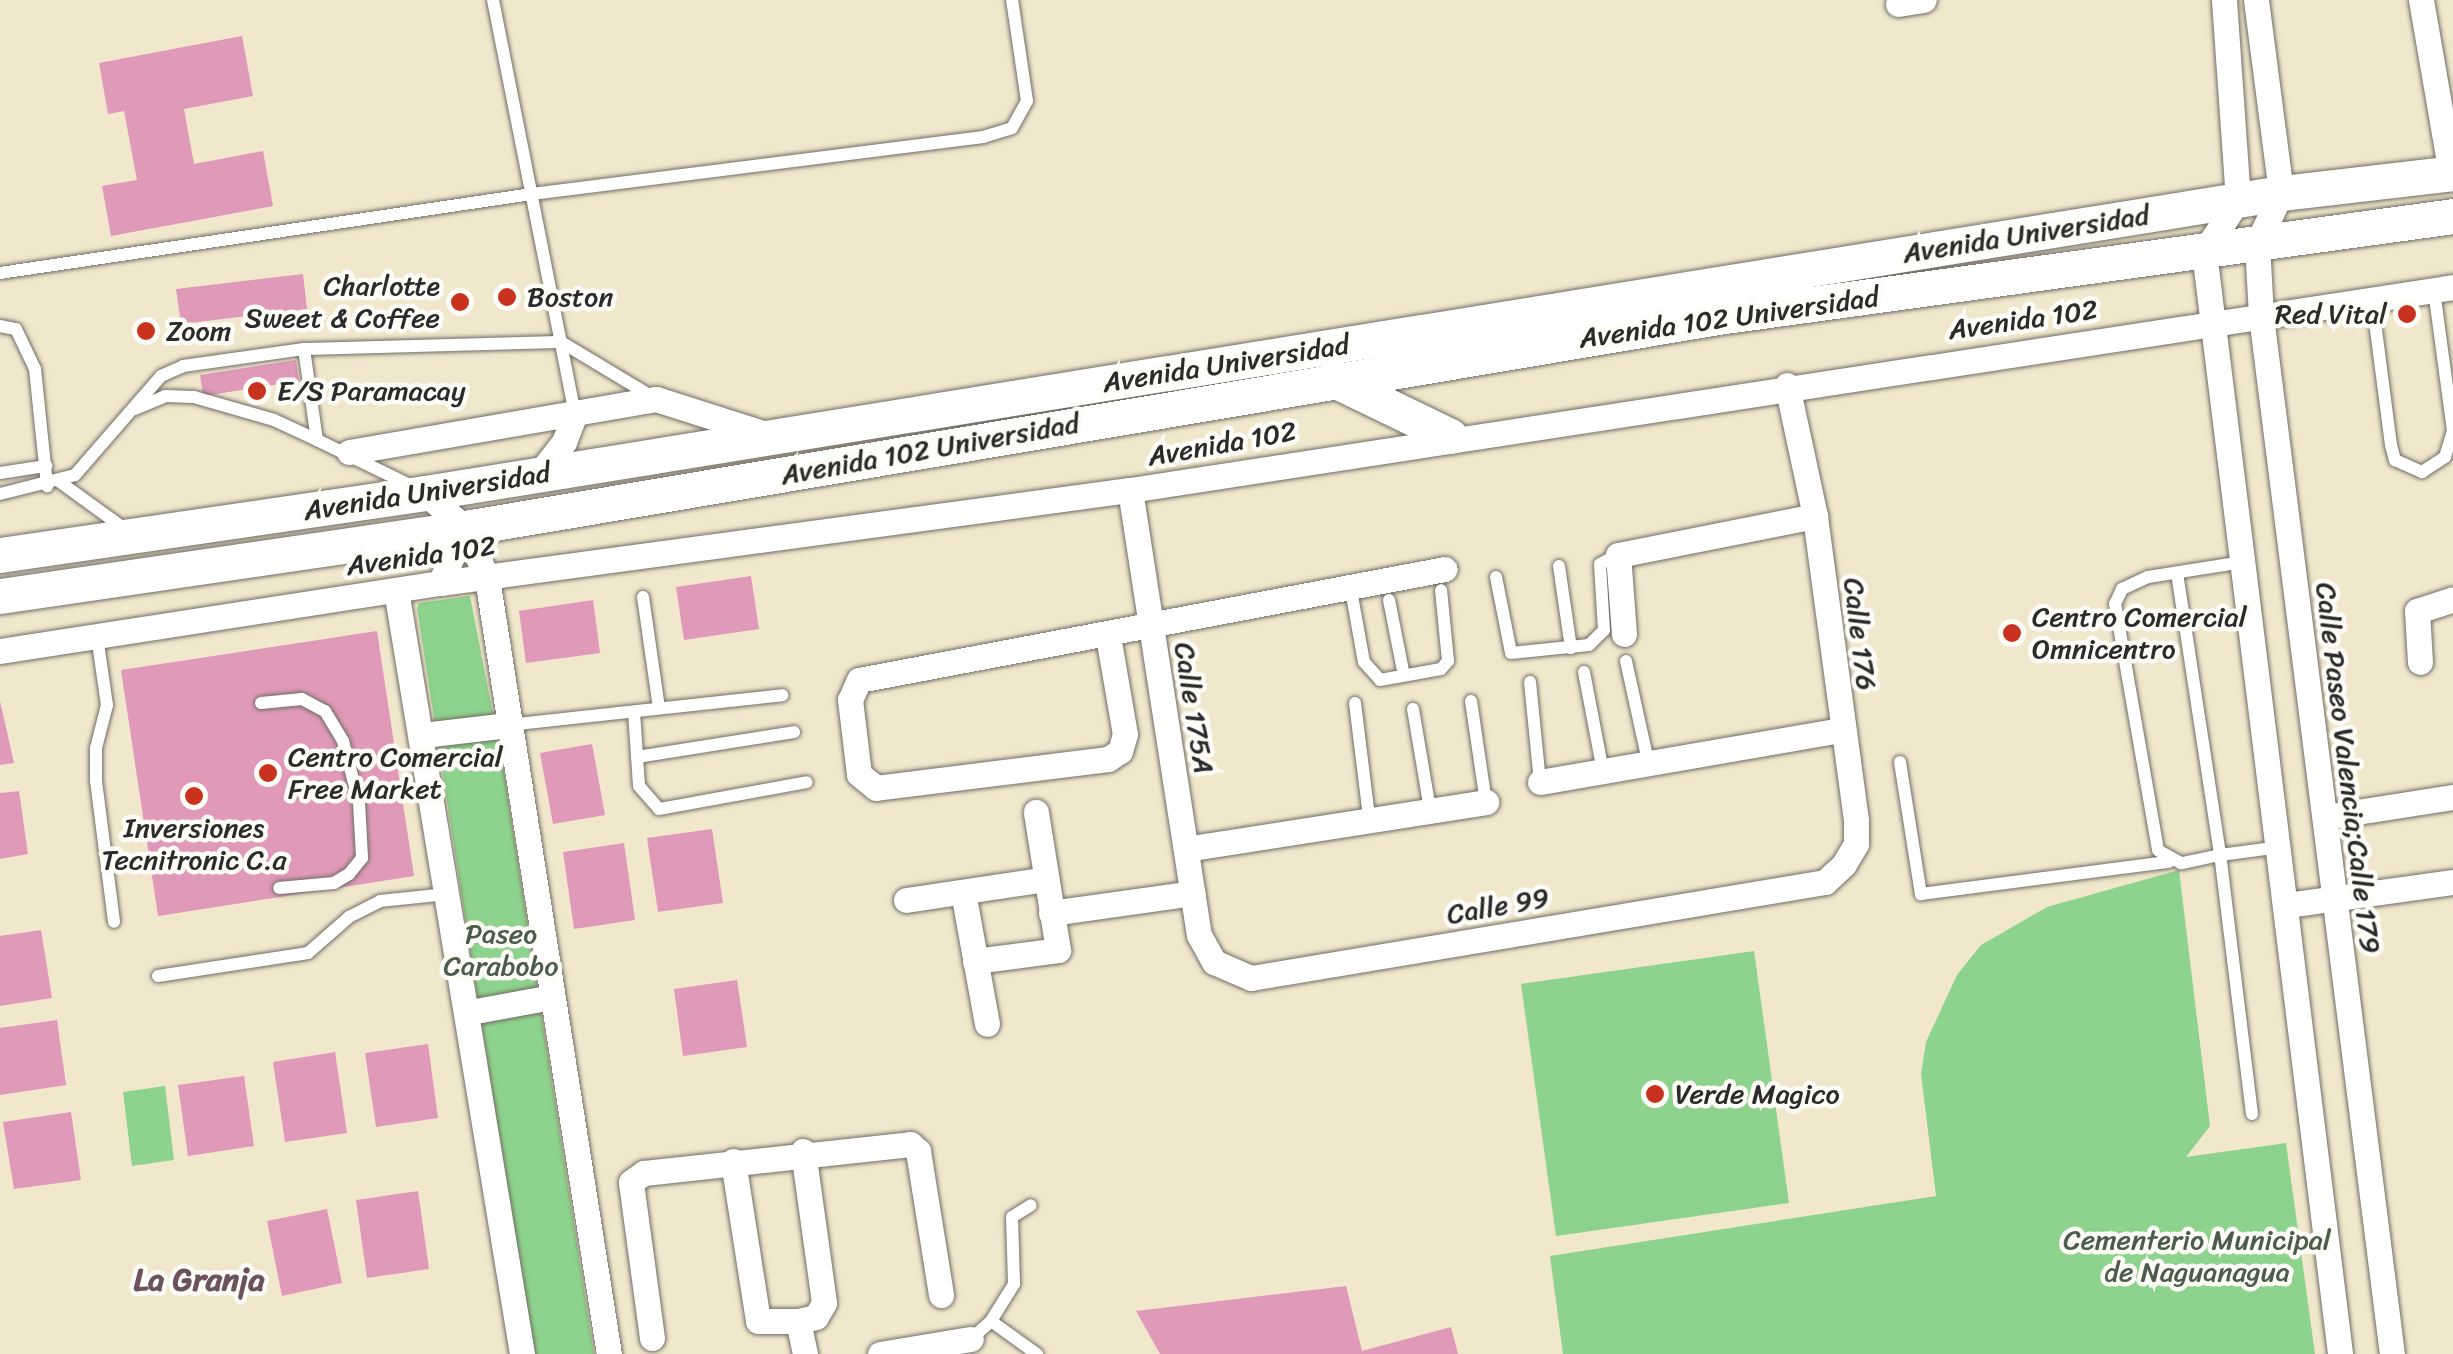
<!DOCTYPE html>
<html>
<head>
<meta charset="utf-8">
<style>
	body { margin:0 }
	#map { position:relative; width:2453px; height:1354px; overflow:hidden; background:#f1e7cd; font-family:Sriracha,sans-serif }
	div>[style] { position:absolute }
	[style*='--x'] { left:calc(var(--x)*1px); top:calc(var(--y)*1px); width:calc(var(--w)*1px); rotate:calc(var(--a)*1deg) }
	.green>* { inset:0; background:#8ed38d }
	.building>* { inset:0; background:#e199b9 }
	.roads { filter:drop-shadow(0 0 2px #706d64) drop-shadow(0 0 2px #706d64) }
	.service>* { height:12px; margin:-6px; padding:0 6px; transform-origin:6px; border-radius:6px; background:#fff }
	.minor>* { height:25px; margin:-12.5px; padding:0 12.5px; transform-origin:12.5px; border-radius:12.5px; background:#fff }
	.secondary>* { height:35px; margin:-17.5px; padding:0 17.5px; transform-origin:17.5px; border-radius:17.5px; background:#fff }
	.dots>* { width:28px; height:28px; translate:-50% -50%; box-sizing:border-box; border:5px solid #fdfcf7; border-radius:50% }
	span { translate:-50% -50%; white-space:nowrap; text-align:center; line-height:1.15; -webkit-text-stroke:9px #fdfcf7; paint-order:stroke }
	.street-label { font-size:28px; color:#2b2b2b }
	.poi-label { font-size:28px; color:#2b2b2b }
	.right { translate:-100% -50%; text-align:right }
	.left { translate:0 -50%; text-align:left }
	.park-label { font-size:28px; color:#495d48 }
	.quarter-label { font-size:32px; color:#6b525d; font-weight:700 }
</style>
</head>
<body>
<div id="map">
	<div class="green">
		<div style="clip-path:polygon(470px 596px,502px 760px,594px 1354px,533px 1354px,417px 608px,419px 603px)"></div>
		<div style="clip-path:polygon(2179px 870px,2210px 1126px,2186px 1157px,2286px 1143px,2315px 1354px,1563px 1354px,1550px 1256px,1936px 1196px,1921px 1074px,1926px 1042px,1957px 975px,1981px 945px,2047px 907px)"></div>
		<div style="clip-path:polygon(1754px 951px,1789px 1203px,1556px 1236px,1521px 984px)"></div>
		<div style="clip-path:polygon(165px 1086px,174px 1160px,132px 1166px,123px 1092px)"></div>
	</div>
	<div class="building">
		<div style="clip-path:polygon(242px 36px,253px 96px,184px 109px,194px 164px,263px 151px,273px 206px,111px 236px,102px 186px,137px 180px,124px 111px,108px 114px,99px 63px)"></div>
		<div style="clip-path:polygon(303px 274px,307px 309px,181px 324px,176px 289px)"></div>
		<div style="clip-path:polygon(296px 360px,299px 381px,203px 396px,200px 375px)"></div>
		<div style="clip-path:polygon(751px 576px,759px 629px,684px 640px,676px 587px)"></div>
		<div style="clip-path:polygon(593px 600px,600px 653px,526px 663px,519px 611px)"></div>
		<div style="clip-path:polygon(377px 631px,414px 876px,158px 916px,121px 670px)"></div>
		<div style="clip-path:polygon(0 701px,14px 763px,0 765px)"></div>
		<div style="clip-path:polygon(592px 744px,605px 815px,553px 824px,540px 753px)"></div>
		<div style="clip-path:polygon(19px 791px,28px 854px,0 859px,0 793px)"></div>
		<div style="clip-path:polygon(712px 829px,723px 903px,658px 912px,647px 838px)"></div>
		<div style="clip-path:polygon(624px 843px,635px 920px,574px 929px,563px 852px)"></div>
		<div style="clip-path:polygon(41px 930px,52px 998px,0 1006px,0 936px)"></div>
		<div style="clip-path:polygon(737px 980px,747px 1047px,683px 1056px,674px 989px)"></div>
		<div style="clip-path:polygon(57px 1020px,66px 1085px,0 1095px,0 1028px)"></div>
		<div style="clip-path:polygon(428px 1044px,438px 1118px,376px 1127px,365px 1053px)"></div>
		<div style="clip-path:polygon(335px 1052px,347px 1133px,285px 1142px,273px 1062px)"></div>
		<div style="clip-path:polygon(244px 1076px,254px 1146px,188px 1156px,178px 1085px)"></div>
		<div style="clip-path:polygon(71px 1112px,81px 1180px,14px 1189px,3px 1122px)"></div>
		<div style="clip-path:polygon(418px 1191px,429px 1269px,367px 1278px,356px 1200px)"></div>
		<div style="clip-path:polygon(327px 1209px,342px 1283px,282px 1296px,267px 1221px)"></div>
		<div style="clip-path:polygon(1346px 1286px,1362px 1351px,1451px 1327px,1458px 1354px,1160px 1354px,1136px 1311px)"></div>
	</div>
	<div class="roads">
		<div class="service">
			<div style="--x:493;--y:0;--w:421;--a:78.8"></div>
			<div style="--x:0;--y:273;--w:538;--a:-8.45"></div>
			<div style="--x:532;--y:194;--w:455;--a:-7.2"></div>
			<div style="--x:983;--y:137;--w:30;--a:-17"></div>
			<div style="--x:1012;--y:128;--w:31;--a:-61"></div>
			<div style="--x:1027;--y:101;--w:102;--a:-98.4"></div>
			<div style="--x:2372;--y:299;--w:147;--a:82.6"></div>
			<div style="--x:2391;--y:445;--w:16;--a:75"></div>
			<div style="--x:2395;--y:460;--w:30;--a:24"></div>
			<div style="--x:2422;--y:472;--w:27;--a:-33"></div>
			<div style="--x:2445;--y:457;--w:27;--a:-73"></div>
			<div style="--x:2453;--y:431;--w:142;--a:-97.7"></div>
			<div style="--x:0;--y:326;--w:16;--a:11"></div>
			<div style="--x:16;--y:329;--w:44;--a:64.6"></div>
			<div style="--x:35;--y:369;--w:118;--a:84.1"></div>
			<div style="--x:304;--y:349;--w:257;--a:-1.6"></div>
			<div style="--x:561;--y:342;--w:105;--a:31"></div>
			<div style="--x:135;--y:409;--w:33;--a:-23"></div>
			<div style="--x:165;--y:396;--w:29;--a:2"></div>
			<div style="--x:194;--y:397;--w:83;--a:16"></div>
			<div style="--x:274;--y:420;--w:47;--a:24.9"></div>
			<div style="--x:0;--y:473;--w:47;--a:-8.7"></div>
			<div style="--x:60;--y:482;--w:82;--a:36"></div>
			<div style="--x:0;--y:494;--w:77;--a:-14.2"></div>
			<div style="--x:75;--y:475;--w:131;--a:-49"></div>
			<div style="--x:161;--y:376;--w:24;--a:-24"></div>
			<div style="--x:183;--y:366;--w:122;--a:-8"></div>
			<div style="--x:304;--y:349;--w:92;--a:81.9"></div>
			<div style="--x:317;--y:440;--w:108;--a:25.9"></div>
			<div style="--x:1559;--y:566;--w:83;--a:81.7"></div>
			<div style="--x:2177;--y:573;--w:285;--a:81.3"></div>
			<div style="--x:2220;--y:855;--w:40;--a:168"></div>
			<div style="--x:2181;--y:863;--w:26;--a:-151"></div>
			<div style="--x:2158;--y:850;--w:250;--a:-99.9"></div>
			<div style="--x:2115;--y:604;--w:17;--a:-65"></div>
			<div style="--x:2122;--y:589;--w:29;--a:-25"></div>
			<div style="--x:2148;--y:577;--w:96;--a:-9"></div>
			<div style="--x:1496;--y:577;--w:77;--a:78.8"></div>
			<div style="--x:1511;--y:653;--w:78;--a:-5.9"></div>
			<div style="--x:1589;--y:645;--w:21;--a:-45"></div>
			<div style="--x:1604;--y:630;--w:66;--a:-93.5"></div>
			<div style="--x:1600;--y:564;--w:20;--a:-27"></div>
			<div style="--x:1351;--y:590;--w:73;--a:79.8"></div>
			<div style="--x:1364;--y:662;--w:24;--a:48"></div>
			<div style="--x:1380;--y:680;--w:62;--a:-10.2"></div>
			<div style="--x:1441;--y:669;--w:11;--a:-49"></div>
			<div style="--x:1448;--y:661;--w:71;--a:-95.6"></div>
			<div style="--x:643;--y:597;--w:112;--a:81.8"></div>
			<div style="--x:1389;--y:600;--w:77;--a:78.8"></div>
			<div style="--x:97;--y:636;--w:70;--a:81.8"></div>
			<div style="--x:107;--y:705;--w:44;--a:104.3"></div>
			<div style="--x:96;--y:748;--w:33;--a:90"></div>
			<div style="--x:96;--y:781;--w:142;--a:82.7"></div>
			<div style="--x:1626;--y:661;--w:107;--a:77.6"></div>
			<div style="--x:1584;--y:672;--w:102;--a:79.2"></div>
			<div style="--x:1530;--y:682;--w:100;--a:84.3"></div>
			<div style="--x:1471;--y:701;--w:102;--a:81.6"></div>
			<div style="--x:261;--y:703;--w:41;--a:-5.6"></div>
			<div style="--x:302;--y:699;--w:26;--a:28"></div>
			<div style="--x:325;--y:711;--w:35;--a:59"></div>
			<div style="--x:343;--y:741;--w:63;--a:75.3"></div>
			<div style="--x:359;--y:802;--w:56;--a:86.9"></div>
			<div style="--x:362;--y:858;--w:21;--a:129"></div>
			<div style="--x:349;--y:874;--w:17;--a:149"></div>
			<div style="--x:334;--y:883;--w:55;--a:174.8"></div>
			<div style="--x:1355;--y:703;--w:115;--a:83"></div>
			<div style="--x:1413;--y:709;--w:101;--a:80.4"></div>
			<div style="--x:634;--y:712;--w:74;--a:86.1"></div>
			<div style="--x:639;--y:786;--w:30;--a:49"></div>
			<div style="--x:659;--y:809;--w:150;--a:-10.3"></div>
			<div style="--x:508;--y:725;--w:276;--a:-6.2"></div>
			<div style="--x:637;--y:757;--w:159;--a:-9"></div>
			<div style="--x:1900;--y:762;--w:134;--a:81"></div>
			<div style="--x:1921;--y:894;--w:250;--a:-7.4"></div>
			<div style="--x:158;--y:976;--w:152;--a:-8.7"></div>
			<div style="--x:308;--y:953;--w:55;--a:-41.3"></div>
			<div style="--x:349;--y:917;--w:35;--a:-27"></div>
			<div style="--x:380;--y:901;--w:67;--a:-6"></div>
			<div style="--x:2252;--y:1114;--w:261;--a:-97"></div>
			<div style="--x:2220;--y:855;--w:61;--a:-7.6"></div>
			<div style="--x:991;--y:1321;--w:57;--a:35.7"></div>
			<div style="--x:971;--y:1339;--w:27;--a:-42"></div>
			<div style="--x:991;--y:1321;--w:44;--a:-58.1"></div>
			<div style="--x:1014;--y:1284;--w:67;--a:-91.7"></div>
			<div style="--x:1012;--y:1217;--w:22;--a:-32"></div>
		</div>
		<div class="minor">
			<div style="--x:2224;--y:0;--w:200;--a:86"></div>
			<div style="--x:2238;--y:200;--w:62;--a:123.2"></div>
			<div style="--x:2204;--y:252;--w:1110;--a:82.96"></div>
			<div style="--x:2256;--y:0;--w:195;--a:82.6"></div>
			<div style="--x:2281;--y:193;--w:56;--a:115.2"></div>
			<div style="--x:2257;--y:244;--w:72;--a:86.8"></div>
			<div style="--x:2261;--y:316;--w:1046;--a:82.81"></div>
			<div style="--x:2421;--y:0;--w:176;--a:80.2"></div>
			<div style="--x:1898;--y:4;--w:26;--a:-9"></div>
			<div style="--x:349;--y:452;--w:312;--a:-9.8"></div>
			<div style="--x:656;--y:399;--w:119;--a:17.7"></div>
			<div style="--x:538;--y:475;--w:42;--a:-51.8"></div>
			<div style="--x:564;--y:442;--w:31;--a:-69"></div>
			<div style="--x:1130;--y:490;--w:450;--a:81.2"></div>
			<div style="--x:1199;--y:935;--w:31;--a:61"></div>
			<div style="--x:1214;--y:962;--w:40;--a:23.4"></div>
			<div style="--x:1251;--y:978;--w:582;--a:-9.49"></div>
			<div style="--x:1825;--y:882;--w:26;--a:-43"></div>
			<div style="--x:1844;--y:864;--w:23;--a:-59"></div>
			<div style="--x:1856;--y:844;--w:24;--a:-90"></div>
			<div style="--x:1856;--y:820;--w:307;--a:-97.7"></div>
			<div style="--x:1815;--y:516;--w:134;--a:-102.1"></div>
			<div style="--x:425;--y:493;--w:53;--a:41.2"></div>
			<div style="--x:465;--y:528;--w:55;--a:66.3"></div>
			<div style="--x:487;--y:578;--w:786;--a:81.07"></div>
			<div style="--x:440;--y:583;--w:60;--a:-65.6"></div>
			<div style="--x:396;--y:590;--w:774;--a:80.63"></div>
			<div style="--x:1624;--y:634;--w:79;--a:-94.3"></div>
			<div style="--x:1618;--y:555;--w:201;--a:-11.2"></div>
			<div style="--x:1108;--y:636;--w:99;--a:80.2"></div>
			<div style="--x:1125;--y:734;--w:18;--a:106"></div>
			<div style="--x:1120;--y:751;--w:14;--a:146"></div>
			<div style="--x:1108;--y:759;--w:234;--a:172.9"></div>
			<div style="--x:876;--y:788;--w:22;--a:-141"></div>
			<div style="--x:859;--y:774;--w:75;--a:-96.9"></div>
			<div style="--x:850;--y:700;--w:22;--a:-66"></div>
			<div style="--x:859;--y:680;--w:596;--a:-10.73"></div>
			<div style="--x:0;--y:651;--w:445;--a:-8.8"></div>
			<div style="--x:440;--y:583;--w:696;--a:-7.68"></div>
			<div style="--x:1130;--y:490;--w:1338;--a:-8.72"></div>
			<div style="--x:2420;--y:662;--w:51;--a:-93.4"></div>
			<div style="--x:2417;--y:611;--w:38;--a:-18"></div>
			<div style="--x:423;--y:735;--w:86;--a:-6.7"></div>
			<div style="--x:1540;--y:782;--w:306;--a:-9.8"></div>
			<div style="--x:2325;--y:817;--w:130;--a:-8.9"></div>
			<div style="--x:1186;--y:849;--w:304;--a:-8.9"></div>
			<div style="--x:963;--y:892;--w:134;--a:79.7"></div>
			<div style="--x:906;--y:900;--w:142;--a:-8.5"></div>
			<div style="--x:2287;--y:905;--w:168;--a:-7.9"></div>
			<div style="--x:1051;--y:913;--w:143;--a:-8"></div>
			<div style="--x:975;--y:961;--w:84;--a:-7.5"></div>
			<div style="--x:1058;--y:950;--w:140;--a:-99.1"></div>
			<div style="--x:470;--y:1012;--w:83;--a:-10.4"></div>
			<div style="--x:803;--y:1151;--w:153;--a:82.1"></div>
			<div style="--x:824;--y:1303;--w:16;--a:120"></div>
			<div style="--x:816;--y:1317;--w:18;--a:167"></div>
			<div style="--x:798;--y:1321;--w:34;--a:78"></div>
			<div style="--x:733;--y:1161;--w:162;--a:81.1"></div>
			<div style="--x:758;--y:1321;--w:40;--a:0"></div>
			<div style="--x:652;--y:1338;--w:157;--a:-97.7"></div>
			<div style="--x:631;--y:1182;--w:16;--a:-35"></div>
			<div style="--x:644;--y:1173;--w:268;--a:-6.2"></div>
			<div style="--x:910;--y:1144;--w:11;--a:41"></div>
			<div style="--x:918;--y:1151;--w:146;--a:80.9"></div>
			<div style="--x:880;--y:1354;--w:92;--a:-9.4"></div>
		</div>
		<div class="secondary">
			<div style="--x:1332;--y:379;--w:131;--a:25.8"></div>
			<div style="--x:0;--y:555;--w:429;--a:-8.3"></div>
			<div style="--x:425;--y:493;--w:1880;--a:-9.18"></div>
			<div style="--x:2281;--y:193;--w:173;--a:-6.6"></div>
			<div style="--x:0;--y:596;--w:470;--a:-8.3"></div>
			<div style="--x:465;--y:528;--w:1271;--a:-9.56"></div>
			<div style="--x:1718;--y:317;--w:742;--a:-7.82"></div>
		</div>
	</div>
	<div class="dots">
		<div style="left:507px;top:297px;background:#c8321e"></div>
		<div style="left:460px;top:302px;background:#c8321e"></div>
		<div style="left:2407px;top:314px;background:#c8321e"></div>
		<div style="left:146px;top:331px;background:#c8321e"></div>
		<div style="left:257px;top:391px;background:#c8321e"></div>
		<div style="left:2012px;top:633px;background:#c8321e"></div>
		<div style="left:268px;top:773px;background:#c8321e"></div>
		<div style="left:194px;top:796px;background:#c8321e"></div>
		<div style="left:1655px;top:1094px;background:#c8321e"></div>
	</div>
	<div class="street-label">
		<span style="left:2026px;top:234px;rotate:-9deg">Avenida Universidad</span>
		<span style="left:1729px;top:318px;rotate:-8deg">Avenida 102 Universidad</span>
		<span style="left:2023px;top:320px;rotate:-8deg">Avenida 102</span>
		<span style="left:1226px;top:364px;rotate:-9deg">Avenida Universidad</span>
		<span style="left:1222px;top:444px;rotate:-10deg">Avenida 102</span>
		<span style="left:930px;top:449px;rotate:-10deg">Avenida 102 Universidad</span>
		<span style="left:427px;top:492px;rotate:-9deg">Avenida Universidad</span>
		<span style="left:421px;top:556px;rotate:-8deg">Avenida 102</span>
		<span style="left:1860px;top:634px;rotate:83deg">Calle 176</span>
		<span style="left:1194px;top:708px;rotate:81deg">Calle 175A</span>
		<span style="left:2348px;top:768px;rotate:83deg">Calle Paseo Valencia;Calle 179</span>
		<span style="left:1498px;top:906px;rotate:-10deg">Calle 99</span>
	</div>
	<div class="poi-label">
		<span class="right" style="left:440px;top:302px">Charlotte<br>Sweet &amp; Coffee</span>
		<span class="left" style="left:527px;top:297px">Boston</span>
		<span class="right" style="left:2387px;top:314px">Red Vital</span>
		<span class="left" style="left:166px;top:331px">Zoom</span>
		<span class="left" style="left:277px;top:391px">E/S Paramacay</span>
		<span class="left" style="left:2032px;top:633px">Centro Comercial<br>Omnicentro</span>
		<span class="left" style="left:288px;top:773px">Centro Comercial<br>Free Market</span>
		<span style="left:194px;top:844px">Inversiones<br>Tecnitronic C.a</span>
		<span class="left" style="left:1675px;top:1094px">Verde Magico</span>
	</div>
	<div class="park-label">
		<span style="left:501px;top:950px">Paseo<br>Carabobo</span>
		<span style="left:2197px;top:1256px">Cementerio Municipal<br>de Naguanagua</span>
	</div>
	<div class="quarter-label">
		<span style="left:199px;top:1280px">La Granja</span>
	</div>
</div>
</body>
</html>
